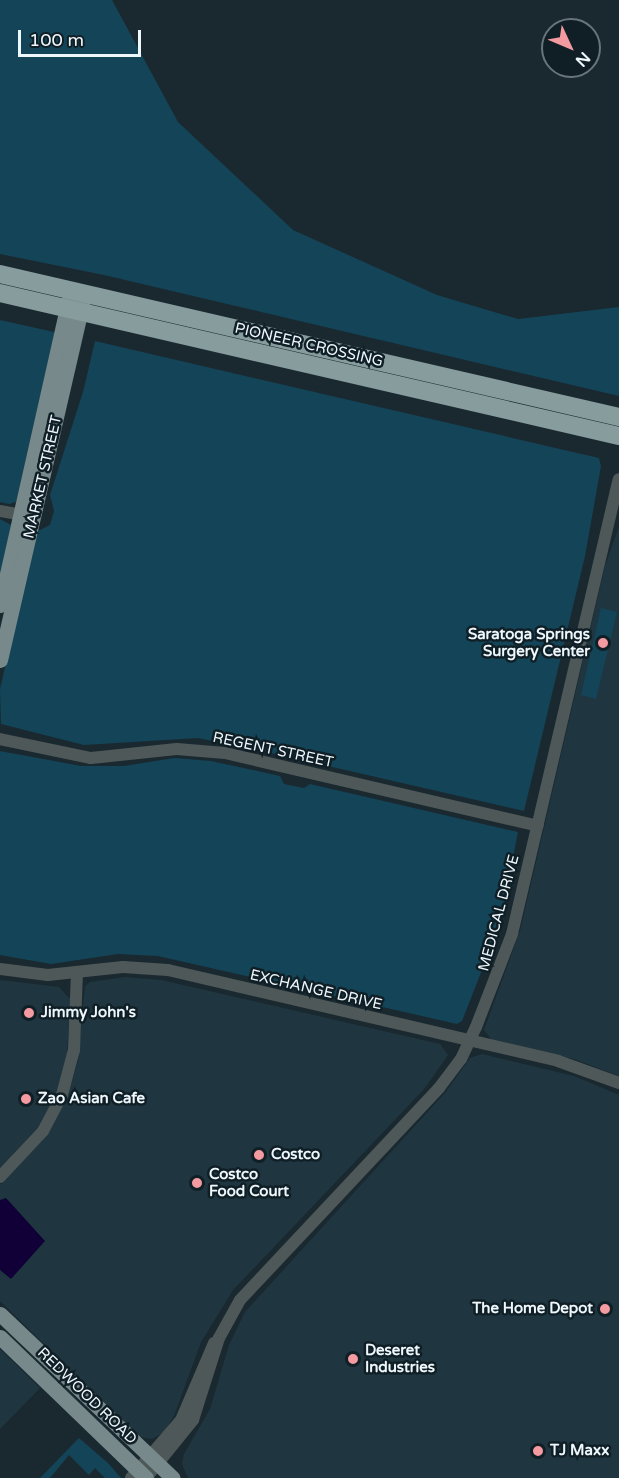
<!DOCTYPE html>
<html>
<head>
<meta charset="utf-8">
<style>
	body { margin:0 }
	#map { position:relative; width:619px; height:1478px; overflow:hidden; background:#1a2930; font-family:"Varela Round",sans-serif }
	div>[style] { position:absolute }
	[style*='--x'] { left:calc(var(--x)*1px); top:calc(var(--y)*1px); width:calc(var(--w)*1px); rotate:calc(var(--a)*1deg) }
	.built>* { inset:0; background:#1f3640 }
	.green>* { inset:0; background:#144458 }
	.water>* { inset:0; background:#100037 }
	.minor>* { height:12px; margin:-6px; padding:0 6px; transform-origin:6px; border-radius:6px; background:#4f5858 }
	.major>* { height:15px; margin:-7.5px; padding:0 7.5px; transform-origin:7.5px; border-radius:7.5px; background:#77898a }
	.highway>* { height:18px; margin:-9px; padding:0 9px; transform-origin:9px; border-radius:9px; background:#879c9d }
	.dots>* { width:16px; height:16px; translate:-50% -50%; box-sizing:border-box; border:3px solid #101f26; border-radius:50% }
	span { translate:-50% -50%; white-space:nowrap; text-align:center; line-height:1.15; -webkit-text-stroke:5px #101f26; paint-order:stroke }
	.street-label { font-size:15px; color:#edf7fc }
	.poi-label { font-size:15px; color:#edf7fc; font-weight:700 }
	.right { translate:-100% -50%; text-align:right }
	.left { translate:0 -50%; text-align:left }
	.north { position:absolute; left:541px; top:18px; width:60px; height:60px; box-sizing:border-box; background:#101f26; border:2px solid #68757c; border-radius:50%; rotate:134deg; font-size:16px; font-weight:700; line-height:24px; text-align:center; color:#edf7fc }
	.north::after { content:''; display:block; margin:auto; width:21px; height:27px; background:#f49aa1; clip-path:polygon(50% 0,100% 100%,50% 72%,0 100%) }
	.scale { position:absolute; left:18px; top:30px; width:123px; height:27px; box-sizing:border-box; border:3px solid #edf7fc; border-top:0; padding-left:8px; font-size:18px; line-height:21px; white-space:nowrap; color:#edf7fc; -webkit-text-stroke:4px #101f26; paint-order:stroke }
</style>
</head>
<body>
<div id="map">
	<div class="built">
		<div style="clip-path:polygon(619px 527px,619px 1076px,574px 1059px,492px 1040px,484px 1030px,520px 931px,605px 566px)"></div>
		<div style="clip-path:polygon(125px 977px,161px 980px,440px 1044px,448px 1055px,425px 1088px,233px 1290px,201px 1342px,174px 1416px,164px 1432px,152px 1439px,140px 1437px,0 1301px,0 1185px,45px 1137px,68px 1095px,78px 1061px,85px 986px,90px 982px)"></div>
		<div style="clip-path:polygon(0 980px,59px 987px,70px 999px,67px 1055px,58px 1090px,38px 1127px,0 1169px)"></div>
		<div style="clip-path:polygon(482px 1054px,574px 1076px,619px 1095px,619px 1478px,188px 1478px,182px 1464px,184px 1454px,210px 1409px,229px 1345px,245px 1312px,445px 1093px,470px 1058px)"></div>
		<div style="clip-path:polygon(0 1349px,40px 1388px,0 1429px)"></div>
	</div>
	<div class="green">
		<div style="clip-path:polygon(0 0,112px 0,178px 122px,293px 230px,437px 295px,518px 319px,619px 307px,619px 396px,104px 275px,0 254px)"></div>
		<div style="clip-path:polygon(0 320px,54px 332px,54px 336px,16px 502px,9px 504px,0 502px)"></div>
		<div style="clip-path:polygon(95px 341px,599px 458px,601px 466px,585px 556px,524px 811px,315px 763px,312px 756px,292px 751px,285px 756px,198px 738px,84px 745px,1px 724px,0 689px,36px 532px,50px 525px,54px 511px,50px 495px,83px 392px)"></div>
		<div style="clip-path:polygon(0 519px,11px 525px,0 588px)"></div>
		<div style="clip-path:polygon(601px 608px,617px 612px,596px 699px,581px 695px)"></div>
		<div style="clip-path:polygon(0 751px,81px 766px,124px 766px,174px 758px,211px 761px,280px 776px,284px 784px,304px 788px,310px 784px,518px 832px,500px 924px,462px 1021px,457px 1024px,158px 956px,118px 954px,51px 964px,0 955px)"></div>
		<div style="clip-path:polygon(79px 1438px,108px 1463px,121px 1478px,105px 1478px,95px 1468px,89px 1475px,69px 1455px,50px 1478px,40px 1478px)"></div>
	</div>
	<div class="water">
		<div style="clip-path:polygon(6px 1198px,45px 1241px,11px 1279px,0 1270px,0 1200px)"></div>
	</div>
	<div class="minor">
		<div style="--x:0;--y:511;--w:28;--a:10"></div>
		<div style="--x:0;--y:739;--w:93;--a:11.8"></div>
		<div style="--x:91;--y:758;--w:86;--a:-6"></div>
		<div style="--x:177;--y:749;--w:48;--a:4.8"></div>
		<div style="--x:225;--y:753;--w:321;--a:13.1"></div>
		<div style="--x:0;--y:969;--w:48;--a:7.1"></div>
		<div style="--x:48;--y:975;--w:75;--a:-6.1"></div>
		<div style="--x:123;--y:967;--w:45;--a:3.8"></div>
		<div style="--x:168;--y:970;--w:400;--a:13.1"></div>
		<div style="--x:558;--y:1061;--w:65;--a:19.8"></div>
		<div style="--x:0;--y:1177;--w:63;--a:-46.9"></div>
		<div style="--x:43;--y:1131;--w:41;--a:-62.2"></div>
		<div style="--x:62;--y:1095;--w:47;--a:-75.1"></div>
		<div style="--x:74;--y:1050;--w:77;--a:-87.8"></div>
		<div style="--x:131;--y:1478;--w:77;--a:-49.2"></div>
		<div style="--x:181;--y:1420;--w:84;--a:-66.8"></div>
		<div style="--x:146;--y:1478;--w:75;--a:-51"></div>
		<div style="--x:193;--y:1420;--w:86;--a:-72.4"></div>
		<div style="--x:219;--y:1338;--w:43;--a:-61.1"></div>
		<div style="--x:240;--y:1300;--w:291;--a:-46.8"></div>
		<div style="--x:439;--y:1088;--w:36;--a:-53"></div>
		<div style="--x:461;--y:1059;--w:35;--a:-65"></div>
		<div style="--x:476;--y:1027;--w:100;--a:-68.8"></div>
		<div style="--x:512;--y:934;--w:467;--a:-76.8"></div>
	</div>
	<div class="major">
		<div style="--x:0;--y:605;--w:314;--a:-77.3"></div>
		<div style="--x:0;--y:660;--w:368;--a:-77"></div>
		<div style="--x:0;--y:1314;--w:238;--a:43.5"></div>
		<div style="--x:0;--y:1337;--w:203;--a:44"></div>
	</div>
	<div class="highway">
		<div style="--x:0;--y:274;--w:635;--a:13.01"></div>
		<div style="--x:0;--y:293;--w:635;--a:13.01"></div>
	</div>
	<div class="dots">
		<div style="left:603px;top:643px;background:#f49aa1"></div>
		<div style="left:29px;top:1013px;background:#f49aa1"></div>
		<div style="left:26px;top:1099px;background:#f49aa1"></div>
		<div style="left:259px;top:1155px;background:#f49aa1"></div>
		<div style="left:197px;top:1183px;background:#f49aa1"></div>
		<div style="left:605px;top:1309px;background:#f49aa1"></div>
		<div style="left:353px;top:1359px;background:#f49aa1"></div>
		<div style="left:538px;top:1451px;background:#f49aa1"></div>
	</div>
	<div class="street-label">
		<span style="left:309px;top:345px;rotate:13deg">PIONEER CROSSING</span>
		<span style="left:43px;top:477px;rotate:-77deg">MARKET STREET</span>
		<span style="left:273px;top:750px;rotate:12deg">REGENT STREET</span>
		<span style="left:499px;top:913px;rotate:-75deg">MEDICAL DRIVE</span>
		<span style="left:316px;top:990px;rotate:13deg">EXCHANGE DRIVE</span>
		<span style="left:87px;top:1396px;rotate:44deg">REDWOOD ROAD</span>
	</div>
	<div class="poi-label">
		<span class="right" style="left:590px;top:643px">Saratoga Springs<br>Surgery Center</span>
		<span class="left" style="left:41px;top:1013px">Jimmy John's</span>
		<span class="left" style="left:38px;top:1099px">Zao Asian Cafe</span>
		<span class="left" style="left:271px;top:1155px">Costco</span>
		<span class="left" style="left:209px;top:1183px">Costco<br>Food Court</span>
		<span class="right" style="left:593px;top:1309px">The Home Depot</span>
		<span class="left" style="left:365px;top:1359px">Deseret<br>Industries</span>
		<span class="left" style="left:550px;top:1451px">TJ Maxx</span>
	</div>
	<div class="north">N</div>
	<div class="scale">100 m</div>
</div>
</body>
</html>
